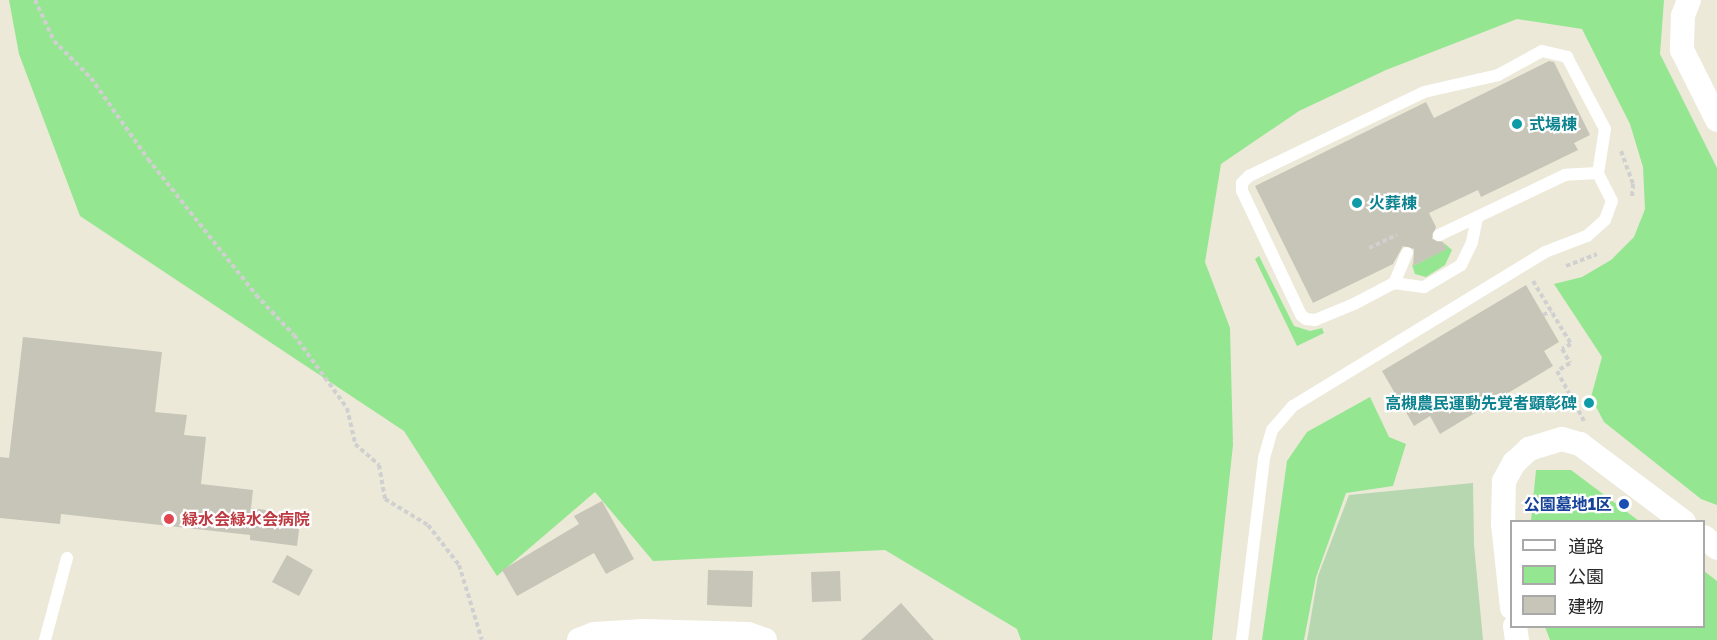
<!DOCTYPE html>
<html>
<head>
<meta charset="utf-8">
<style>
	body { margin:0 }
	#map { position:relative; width:1717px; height:640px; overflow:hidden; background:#ece9d8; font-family:"Golos Text","Noto Sans JP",sans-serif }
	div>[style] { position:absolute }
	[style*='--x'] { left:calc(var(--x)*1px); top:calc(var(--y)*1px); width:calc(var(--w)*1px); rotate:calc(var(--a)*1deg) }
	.green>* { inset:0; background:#94e691 }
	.cemetery>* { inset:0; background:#b6d7af }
	.building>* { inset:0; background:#c7c5b8 }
	.path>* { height:4px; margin-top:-2px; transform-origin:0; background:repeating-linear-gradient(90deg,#d0d0d0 0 4.5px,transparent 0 7.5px) }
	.lane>* { height:12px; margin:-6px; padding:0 6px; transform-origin:6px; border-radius:6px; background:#fff }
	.street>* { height:24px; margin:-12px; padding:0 12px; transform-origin:12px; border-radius:12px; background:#fff }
	.dots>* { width:16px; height:16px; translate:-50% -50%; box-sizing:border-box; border:3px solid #fff; border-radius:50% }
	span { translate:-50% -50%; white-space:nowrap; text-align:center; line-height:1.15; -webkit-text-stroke:4.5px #fff; paint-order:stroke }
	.culture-label { font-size:16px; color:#0d838f; font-weight:700 }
	.left { translate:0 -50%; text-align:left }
	.right { translate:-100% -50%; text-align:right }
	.transit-label { font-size:16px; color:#164399; font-weight:700 }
	.health-label { font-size:16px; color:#be3a42; font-weight:700 }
	.legend { position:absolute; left:1510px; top:520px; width:195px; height:108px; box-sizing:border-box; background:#fff; border:2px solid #a9a9a9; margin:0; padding:8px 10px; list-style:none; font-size:18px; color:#282828 }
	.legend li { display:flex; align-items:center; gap:12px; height:30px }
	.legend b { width:30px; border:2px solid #a9a9a9 }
</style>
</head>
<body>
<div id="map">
	<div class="green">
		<div style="clip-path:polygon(9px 0,1664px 0,1660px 54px,1717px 168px,1717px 505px,1701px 499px,1604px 422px,1591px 397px,1602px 357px,1554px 284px,1582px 277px,1611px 260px,1634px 237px,1645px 209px,1643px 167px,1630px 124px,1582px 29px,1517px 19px,1386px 70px,1299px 111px,1221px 164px,1205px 262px,1230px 328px,1233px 445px,1212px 640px,1021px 640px,1017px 629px,885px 550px,653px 561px,595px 492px,497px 576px,404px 431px,80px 216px,19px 54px)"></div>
		<div style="clip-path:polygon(1444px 243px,1452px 250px,1445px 265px,1426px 277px,1415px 274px,1411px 262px,1413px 266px,1446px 249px)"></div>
		<div style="clip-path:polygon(1259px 256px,1294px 326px,1310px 331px,1322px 328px,1324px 333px,1297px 346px,1255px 259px)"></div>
		<div style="clip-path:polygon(1370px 397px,1389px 437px,1406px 444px,1393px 486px,1346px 493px,1316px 577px,1304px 640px,1262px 640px,1287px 461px,1307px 432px)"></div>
		<div style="clip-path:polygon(1536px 470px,1571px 470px,1639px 521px,1531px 521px)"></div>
		<div style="clip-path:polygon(1704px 571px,1717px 581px,1717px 640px,1550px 640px,1545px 627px,1704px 626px)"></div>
	</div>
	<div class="cemetery">
		<div style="clip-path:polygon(1473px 483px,1474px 545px,1483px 640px,1307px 640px,1318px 576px,1349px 495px)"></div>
	</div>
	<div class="building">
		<div style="clip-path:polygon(1549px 61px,1554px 62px,1590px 135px,1574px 143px,1578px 150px,1481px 197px,1478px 190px,1429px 213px,1436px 227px,1432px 239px,1443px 242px,1447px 249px,1413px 266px,1414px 249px,1403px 246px,1393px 264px,1313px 303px,1255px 186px,1426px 102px,1434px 118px)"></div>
		<div style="clip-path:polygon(1526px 285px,1559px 342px,1544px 351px,1553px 366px,1440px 434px,1430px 416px,1414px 426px,1382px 371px)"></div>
		<div style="clip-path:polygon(23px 337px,162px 352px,155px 412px,187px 415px,184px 435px,206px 437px,201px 484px,253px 490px,251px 508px,266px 510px,265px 517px,300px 522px,297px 546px,250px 540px,250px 535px,61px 514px,60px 524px,0 518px,0 457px,9px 458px)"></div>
		<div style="clip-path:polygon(602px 501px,634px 559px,606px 574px,594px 553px,517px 596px,502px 570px,579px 524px,574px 516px)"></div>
		<div style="clip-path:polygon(287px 555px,313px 570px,299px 596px,272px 582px)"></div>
		<div style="clip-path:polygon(708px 570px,753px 571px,752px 607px,707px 605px)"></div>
		<div style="clip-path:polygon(840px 571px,841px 601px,812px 602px,811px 572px)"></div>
		<div style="clip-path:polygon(901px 603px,934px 640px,861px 640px)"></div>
	</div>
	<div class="path">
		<div style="--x:35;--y:0;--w:45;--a:65.1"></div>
		<div style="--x:54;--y:41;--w:52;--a:45"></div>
		<div style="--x:91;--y:78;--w:99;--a:54.9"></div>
		<div style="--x:148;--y:159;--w:174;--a:51.5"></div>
		<div style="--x:256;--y:295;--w:55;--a:46.5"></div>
		<div style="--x:294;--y:335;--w:90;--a:54"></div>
		<div style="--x:347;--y:408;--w:37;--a:77"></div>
		<div style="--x:355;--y:444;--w:32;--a:41"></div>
		<div style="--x:379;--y:465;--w:35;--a:80"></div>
		<div style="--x:385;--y:499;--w:50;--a:31.2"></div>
		<div style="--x:428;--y:525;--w:51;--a:52.2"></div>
		<div style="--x:459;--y:565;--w:78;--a:73"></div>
		<div style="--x:1621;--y:151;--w:35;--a:70"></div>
		<div style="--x:1633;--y:184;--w:14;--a:94"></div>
		<div style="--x:1369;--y:248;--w:31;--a:-25"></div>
		<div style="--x:1566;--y:266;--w:33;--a:-21"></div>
		<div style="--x:1533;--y:281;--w:74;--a:58.9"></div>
		<div style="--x:1571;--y:344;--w:10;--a:151"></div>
		<div style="--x:1562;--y:349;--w:16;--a:60"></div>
		<div style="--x:1570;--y:363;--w:15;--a:148"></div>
		<div style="--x:1557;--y:371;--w:57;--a:61.6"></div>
		<div style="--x:1543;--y:315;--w:9;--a:-27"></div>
	</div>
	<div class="lane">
		<div style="--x:1407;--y:253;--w:33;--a:113"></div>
		<div style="--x:1394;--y:283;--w:45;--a:152.3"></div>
		<div style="--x:1354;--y:304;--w:42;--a:157.7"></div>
		<div style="--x:1315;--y:320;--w:9;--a:-174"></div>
		<div style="--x:1306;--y:319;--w:6;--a:-141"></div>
		<div style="--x:1301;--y:315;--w:137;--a:-115.4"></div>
		<div style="--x:1242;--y:191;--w:8;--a:-90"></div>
		<div style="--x:1242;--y:183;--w:10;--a:-45"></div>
		<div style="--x:1249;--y:176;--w:194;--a:-25.6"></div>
		<div style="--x:1424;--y:92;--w:76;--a:-12.9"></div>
		<div style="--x:1498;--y:75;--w:50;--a:-28.6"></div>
		<div style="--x:1542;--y:51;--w:26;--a:13"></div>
		<div style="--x:1567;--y:57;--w:81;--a:62.2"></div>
		<div style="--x:1605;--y:129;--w:45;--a:99"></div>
		<div style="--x:1394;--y:283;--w:30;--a:8"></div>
		<div style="--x:1424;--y:287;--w:43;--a:-30.7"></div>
		<div style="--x:1461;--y:265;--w:25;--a:-64"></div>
		<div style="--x:1472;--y:242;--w:25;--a:-78"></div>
		<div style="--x:45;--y:640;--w:85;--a:-75"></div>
		<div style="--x:1242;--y:640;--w:183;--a:-83.1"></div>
		<div style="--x:1264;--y:458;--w:29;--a:-74"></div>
		<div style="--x:1272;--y:430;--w:32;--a:-49"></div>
		<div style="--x:1293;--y:406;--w:295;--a:-31.4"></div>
		<div style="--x:1545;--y:252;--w:45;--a:-20.9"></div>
		<div style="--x:1587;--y:236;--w:24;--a:-42"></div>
		<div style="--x:1605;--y:220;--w:20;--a:-70"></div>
		<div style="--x:1612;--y:201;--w:31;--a:-117"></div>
		<div style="--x:1598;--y:173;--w:33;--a:177"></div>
		<div style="--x:1565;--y:175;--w:140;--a:154.5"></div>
	</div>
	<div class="street">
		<div style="--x:1689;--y:0;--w:17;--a:111"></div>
		<div style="--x:1683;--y:16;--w:34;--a:92"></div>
		<div style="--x:1682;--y:50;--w:78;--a:63.4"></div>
		<div style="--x:1704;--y:537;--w:17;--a:40"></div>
		<div style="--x:1512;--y:608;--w:84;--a:-96.1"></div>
		<div style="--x:1503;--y:524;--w:43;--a:-88.7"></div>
		<div style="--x:1504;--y:481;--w:21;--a:-61"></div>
		<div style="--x:1514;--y:463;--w:21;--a:-43"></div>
		<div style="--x:1529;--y:449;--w:34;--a:-17"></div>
		<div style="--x:1562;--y:439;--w:19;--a:16"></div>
		<div style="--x:1580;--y:444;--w:130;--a:36.9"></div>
		<div style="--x:1515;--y:626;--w:14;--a:82"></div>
		<div style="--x:579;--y:640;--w:16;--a:-22"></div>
		<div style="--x:594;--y:634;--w:49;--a:-3.5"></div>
		<div style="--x:643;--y:631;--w:105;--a:1.6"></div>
		<div style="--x:748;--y:634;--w:18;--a:19"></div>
	</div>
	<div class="dots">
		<div style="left:1517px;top:124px;background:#0f9aa8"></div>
		<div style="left:1357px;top:203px;background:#0f9aa8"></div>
		<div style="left:1589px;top:403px;background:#0f9aa8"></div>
		<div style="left:1624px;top:504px;background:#1a4fb4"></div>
		<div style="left:169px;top:519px;background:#e0444e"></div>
	</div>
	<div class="culture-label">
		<span class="left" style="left:1529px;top:124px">式場棟</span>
		<span class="left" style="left:1369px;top:203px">火葬棟</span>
		<span class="right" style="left:1577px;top:403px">高槻農民運動先覚者顕彰碑</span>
	</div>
	<div class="transit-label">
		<span class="right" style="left:1612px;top:504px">公園墓地1区</span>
	</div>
	<div class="health-label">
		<span class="left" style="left:182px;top:519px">緑水会緑水会病院</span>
	</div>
	<ul class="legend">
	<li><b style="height:8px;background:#fff"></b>道路</li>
	<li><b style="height:16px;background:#94e691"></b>公園</li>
	<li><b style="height:16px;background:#c7c5b8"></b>建物</li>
	</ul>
</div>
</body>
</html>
